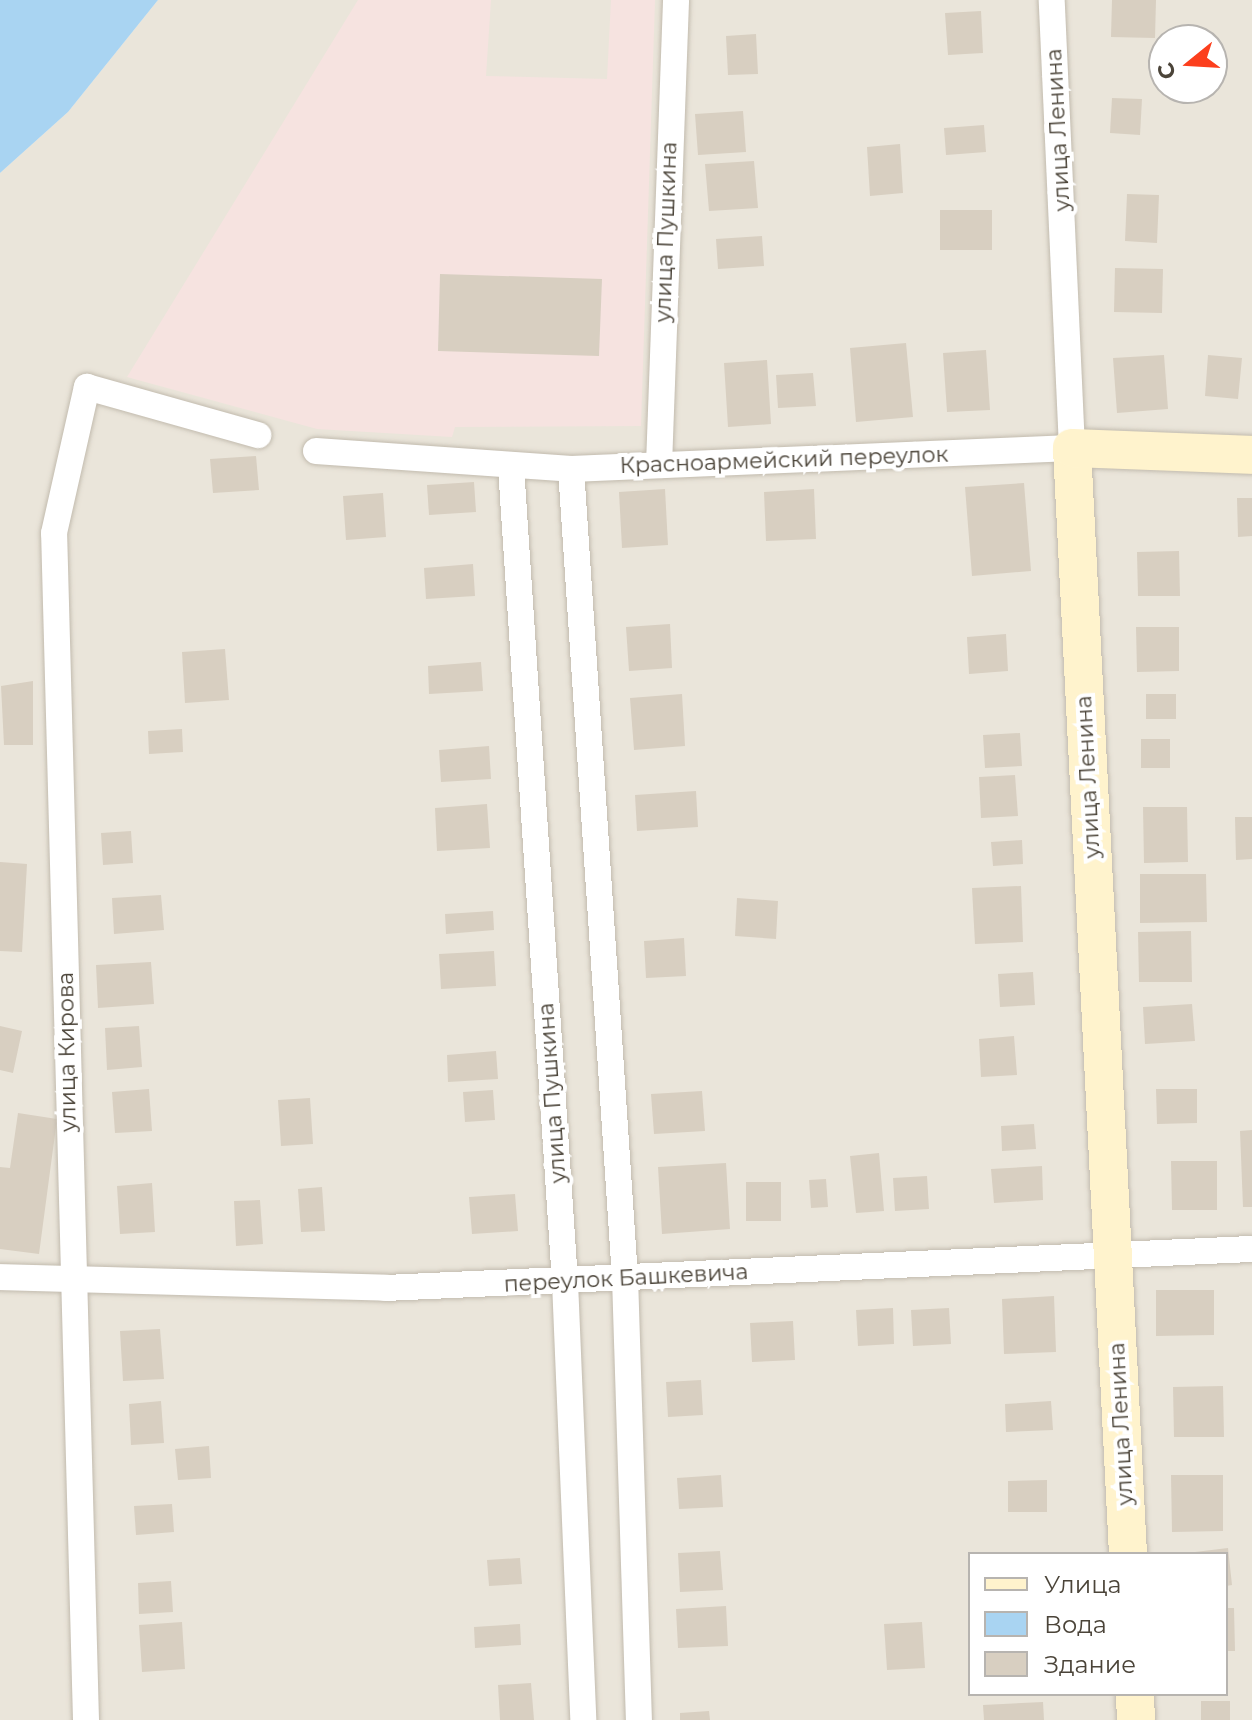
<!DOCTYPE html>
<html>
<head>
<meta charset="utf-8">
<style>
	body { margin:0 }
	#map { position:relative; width:1252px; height:1720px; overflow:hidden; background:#f6f3ec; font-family:Montserrat,sans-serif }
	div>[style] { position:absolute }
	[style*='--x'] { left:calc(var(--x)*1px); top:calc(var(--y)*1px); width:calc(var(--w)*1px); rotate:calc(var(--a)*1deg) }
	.residential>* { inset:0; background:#eae5da }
	.medical>* { inset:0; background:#f6e3e0 }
	.water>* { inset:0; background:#a9d4f2 }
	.building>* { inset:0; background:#d8cfc1 }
	.roads { filter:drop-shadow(0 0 2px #c2bbae) drop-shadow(0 0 2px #c2bbae) }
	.street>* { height:26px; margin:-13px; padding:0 13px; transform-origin:13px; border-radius:13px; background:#fff }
	.secondary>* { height:38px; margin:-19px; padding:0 19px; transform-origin:19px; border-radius:19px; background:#fff3cd }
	span { translate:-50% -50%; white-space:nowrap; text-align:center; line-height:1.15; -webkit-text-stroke:8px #fff; paint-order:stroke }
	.street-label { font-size:22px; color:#4b4439 }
	.legend { position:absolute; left:968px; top:1552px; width:260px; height:144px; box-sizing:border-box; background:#fff; border:2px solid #b7b4b0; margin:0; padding:10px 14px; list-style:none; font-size:24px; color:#4b4439 }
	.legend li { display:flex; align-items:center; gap:16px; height:40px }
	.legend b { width:40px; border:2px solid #b7b4b0 }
	.north { position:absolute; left:1148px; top:24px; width:80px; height:80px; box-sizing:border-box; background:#fff; border:2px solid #b7b4b0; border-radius:50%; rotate:252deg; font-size:22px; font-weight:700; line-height:32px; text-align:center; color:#4b4439 }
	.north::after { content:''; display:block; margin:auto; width:28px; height:36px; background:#fc3f1d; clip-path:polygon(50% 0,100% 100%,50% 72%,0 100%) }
</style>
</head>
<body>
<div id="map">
	<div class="residential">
		<div style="clip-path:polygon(evenodd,158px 0,1252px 0,1252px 1720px,0 1720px,0 173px,68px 112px,158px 0,1164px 40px,1212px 40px,1212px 88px,1164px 88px,1164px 40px,158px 0,970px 1554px,1226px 1554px,1226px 1694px,970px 1694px,970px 1554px)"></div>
	</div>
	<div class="medical">
		<div style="clip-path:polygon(358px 0,491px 0,486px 76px,607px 79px,611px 0,655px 0,641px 426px,455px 427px,452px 437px,317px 429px,127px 377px)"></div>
	</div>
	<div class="water">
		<div style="clip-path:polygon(0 0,158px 0,68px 112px,0 173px)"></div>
	</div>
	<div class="building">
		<div style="clip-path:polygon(1112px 0,1156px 0,1155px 38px,1111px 37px)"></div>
		<div style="clip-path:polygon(981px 11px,983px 53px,948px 55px,945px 13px)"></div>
		<div style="clip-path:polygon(756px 34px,758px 74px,728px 75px,726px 36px)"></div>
		<div style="clip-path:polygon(1112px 98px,1142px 99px,1140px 135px,1110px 133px)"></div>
		<div style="clip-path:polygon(743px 111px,746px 152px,698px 155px,695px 114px)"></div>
		<div style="clip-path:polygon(984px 125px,986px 152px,946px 155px,944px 128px)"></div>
		<div style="clip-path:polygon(900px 144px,903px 193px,870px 196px,867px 147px)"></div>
		<div style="clip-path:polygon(754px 161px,758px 208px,709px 211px,705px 164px)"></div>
		<div style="clip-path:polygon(1127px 194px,1159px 195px,1157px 243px,1125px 241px)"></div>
		<div style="clip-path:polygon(940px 210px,992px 210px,992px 250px,940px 250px)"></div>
		<div style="clip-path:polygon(762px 236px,764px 266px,718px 269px,716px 239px)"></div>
		<div style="clip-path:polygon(1115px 268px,1163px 269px,1162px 313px,1114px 312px)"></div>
		<div style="clip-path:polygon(440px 274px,602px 279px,599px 356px,438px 351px)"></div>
		<div style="clip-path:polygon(906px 343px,913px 417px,856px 422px,850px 348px)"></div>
		<div style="clip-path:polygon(986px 350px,990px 410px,947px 412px,943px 353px)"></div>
		<div style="clip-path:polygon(1164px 355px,1168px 409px,1117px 413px,1113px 358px)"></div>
		<div style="clip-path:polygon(1208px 355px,1242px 358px,1238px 399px,1205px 396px)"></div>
		<div style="clip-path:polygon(767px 360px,771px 424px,728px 427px,724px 363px)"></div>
		<div style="clip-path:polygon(813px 373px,816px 406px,778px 408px,776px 375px)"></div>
		<div style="clip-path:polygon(256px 456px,259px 490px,213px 493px,210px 459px)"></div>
		<div style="clip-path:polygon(474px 482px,476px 512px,429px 515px,427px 485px)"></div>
		<div style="clip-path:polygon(1024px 483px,1031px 571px,972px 576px,965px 487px)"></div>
		<div style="clip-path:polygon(665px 489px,668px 545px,622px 548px,619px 492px)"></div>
		<div style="clip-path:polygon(814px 489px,816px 539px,766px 541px,764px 492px)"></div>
		<div style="clip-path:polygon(383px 493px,386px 537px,346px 540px,343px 496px)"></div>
		<div style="clip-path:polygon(1237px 498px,1252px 498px,1252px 536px,1238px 537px)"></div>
		<div style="clip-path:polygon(1179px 551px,1180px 596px,1138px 596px,1137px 552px)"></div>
		<div style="clip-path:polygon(473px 564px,475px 596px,426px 599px,424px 568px)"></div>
		<div style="clip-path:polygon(670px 624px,672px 668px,629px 671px,626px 627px)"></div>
		<div style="clip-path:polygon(1136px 627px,1179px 627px,1179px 671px,1137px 672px)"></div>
		<div style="clip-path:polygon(1006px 634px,1008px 671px,969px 674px,967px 637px)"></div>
		<div style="clip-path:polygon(225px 649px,229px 700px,185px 703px,182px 652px)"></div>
		<div style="clip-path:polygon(481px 662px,483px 691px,429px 694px,428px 666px)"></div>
		<div style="clip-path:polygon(33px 681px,33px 745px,4px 745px,1px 686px)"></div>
		<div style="clip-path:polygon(682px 694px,685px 746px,634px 750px,630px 698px)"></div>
		<div style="clip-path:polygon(1146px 694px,1176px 694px,1176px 719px,1146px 719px)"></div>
		<div style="clip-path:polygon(182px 729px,183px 752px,149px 754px,148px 731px)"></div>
		<div style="clip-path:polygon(1020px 733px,1022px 766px,985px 768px,983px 735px)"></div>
		<div style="clip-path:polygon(1141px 739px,1170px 739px,1170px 768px,1141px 768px)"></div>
		<div style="clip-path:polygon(489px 746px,491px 779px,441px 782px,439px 750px)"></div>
		<div style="clip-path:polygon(1015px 775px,1018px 816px,981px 818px,979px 777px)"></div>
		<div style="clip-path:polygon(696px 791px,698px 827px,637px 831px,635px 795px)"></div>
		<div style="clip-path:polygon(487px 804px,490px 848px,437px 851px,435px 808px)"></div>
		<div style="clip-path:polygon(1143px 807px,1187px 807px,1188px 862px,1144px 863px)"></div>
		<div style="clip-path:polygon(1235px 817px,1252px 817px,1252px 859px,1236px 860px)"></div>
		<div style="clip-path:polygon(131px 831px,133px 863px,103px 865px,101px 833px)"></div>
		<div style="clip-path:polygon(1022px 840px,1023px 864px,993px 866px,991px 842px)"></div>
		<div style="clip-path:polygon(0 862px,27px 864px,22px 952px,0 951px)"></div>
		<div style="clip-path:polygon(1140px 874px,1206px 874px,1207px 922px,1140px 923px)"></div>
		<div style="clip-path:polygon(1021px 886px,1023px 942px,975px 944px,972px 888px)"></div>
		<div style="clip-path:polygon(161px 895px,164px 930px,114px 934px,112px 898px)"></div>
		<div style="clip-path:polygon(737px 898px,778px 901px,776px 939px,735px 936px)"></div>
		<div style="clip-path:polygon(493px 911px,494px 930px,446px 934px,445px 914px)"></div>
		<div style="clip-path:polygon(1191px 931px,1192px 982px,1139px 982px,1138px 932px)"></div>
		<div style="clip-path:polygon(684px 938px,686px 976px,646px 978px,644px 941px)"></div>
		<div style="clip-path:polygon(494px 951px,496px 986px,441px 989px,439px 954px)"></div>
		<div style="clip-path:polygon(151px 962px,154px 1004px,98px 1008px,96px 965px)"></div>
		<div style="clip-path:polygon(1033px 972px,1035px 1005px,1000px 1007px,998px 974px)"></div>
		<div style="clip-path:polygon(1192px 1004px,1195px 1041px,1145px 1044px,1143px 1007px)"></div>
		<div style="clip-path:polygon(0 1026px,22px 1031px,13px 1073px,0 1070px)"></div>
		<div style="clip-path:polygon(139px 1026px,142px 1067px,107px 1070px,105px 1028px)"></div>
		<div style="clip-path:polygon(1014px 1036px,1017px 1075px,981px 1077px,979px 1039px)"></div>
		<div style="clip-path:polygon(496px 1051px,498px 1079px,448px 1082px,447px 1055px)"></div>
		<div style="clip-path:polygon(149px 1089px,152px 1131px,115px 1133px,112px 1092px)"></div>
		<div style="clip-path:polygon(1156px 1089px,1197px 1089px,1197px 1123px,1157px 1124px)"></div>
		<div style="clip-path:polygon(493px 1090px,495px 1120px,465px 1122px,463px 1092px)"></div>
		<div style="clip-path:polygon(702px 1091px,705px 1131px,654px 1134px,651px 1094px)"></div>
		<div style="clip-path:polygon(310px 1098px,313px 1144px,281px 1146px,278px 1100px)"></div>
		<div style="clip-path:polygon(18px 1113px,57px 1119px,39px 1254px,0 1249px,0 1167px,10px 1168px)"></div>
		<div style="clip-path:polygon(1034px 1124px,1036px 1149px,1002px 1151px,1001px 1126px)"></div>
		<div style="clip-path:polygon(1252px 1130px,1252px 1207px,1243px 1207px,1240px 1131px)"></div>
		<div style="clip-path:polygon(879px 1153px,884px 1211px,856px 1213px,850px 1156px)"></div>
		<div style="clip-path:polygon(1171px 1161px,1217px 1161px,1217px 1210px,1172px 1210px)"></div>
		<div style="clip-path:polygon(726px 1163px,730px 1229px,662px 1234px,658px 1167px)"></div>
		<div style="clip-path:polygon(1042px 1166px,1043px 1200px,994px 1203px,991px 1169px)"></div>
		<div style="clip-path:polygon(927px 1176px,929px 1209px,895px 1211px,893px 1178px)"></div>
		<div style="clip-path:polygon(826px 1179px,828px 1207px,811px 1208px,809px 1180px)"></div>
		<div style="clip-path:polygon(746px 1182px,781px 1182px,781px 1221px,746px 1221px)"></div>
		<div style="clip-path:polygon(152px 1183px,155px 1232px,120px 1234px,117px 1186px)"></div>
		<div style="clip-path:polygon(322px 1187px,325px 1231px,301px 1232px,298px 1189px)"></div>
		<div style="clip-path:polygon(515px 1194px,518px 1231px,472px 1234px,469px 1197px)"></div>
		<div style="clip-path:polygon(260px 1200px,263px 1244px,236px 1246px,234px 1201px)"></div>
		<div style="clip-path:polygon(1156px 1290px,1214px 1290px,1214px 1335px,1156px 1336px)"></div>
		<div style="clip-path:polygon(1054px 1296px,1056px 1352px,1004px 1354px,1002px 1299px)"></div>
		<div style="clip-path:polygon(893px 1308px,894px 1344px,858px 1346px,856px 1310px)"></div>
		<div style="clip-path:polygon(949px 1308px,951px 1344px,913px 1346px,911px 1310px)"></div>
		<div style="clip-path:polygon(793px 1321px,795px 1360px,752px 1362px,750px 1323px)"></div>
		<div style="clip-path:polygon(160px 1329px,164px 1379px,123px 1381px,120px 1331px)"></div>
		<div style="clip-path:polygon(701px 1380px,703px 1415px,668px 1417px,666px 1382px)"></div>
		<div style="clip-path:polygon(1223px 1386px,1224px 1437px,1174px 1437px,1173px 1387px)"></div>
		<div style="clip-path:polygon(161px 1401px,164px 1443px,131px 1445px,129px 1404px)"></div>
		<div style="clip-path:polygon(1051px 1401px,1053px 1430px,1006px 1432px,1005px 1404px)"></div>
		<div style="clip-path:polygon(209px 1446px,211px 1478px,178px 1480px,175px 1449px)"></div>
		<div style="clip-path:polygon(721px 1475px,723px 1507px,679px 1509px,677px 1478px)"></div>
		<div style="clip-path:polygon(1171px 1475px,1223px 1475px,1223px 1531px,1172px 1532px)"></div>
		<div style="clip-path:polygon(1047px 1480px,1047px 1512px,1008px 1512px,1008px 1481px)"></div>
		<div style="clip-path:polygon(172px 1504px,174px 1532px,136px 1535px,134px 1506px)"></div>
		<div style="clip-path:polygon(1228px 1548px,1232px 1585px,1226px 1586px,1226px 1554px,1195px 1552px)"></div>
		<div style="clip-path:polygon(720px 1551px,723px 1590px,680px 1592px,678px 1553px)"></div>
		<div style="clip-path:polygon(520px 1558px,522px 1584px,489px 1586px,487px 1560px)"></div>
		<div style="clip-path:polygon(171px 1581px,173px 1612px,139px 1614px,138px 1583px)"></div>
		<div style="clip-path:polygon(726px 1606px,728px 1646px,678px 1648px,676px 1609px)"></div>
		<div style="clip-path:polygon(1226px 1608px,1234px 1608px,1235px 1651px,1226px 1651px)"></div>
		<div style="clip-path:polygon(182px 1622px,185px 1669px,142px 1672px,139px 1625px)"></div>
		<div style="clip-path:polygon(922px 1622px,925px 1668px,887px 1670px,884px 1624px)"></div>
		<div style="clip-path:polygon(520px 1624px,521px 1645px,475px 1648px,474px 1627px)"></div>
		<div style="clip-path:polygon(531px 1683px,534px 1720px,500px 1720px,498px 1685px)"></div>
		<div style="clip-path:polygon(1201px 1701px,1230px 1701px,1230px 1720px,1201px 1720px)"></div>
		<div style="clip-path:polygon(1043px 1702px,1044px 1720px,984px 1720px,983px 1705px)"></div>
		<div style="clip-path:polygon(709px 1711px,710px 1720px,680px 1720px,680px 1713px)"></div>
	</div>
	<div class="roads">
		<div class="street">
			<div style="--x:316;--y:451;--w:256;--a:4"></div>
			<div style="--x:571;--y:469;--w:501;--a:-2.4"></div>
			<div style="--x:1072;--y:448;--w:448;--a:-92.6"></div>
			<div style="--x:659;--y:465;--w:465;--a:-87.9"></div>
			<div style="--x:511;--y:467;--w:817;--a:86.21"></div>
			<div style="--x:565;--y:1282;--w:438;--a:87.6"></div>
			<div style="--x:571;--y:469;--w:810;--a:86.18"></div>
			<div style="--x:625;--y:1277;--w:443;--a:88.2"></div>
			<div style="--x:0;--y:1277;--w:385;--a:1.6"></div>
			<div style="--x:385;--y:1288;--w:868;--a:-2.58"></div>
			<div style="--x:86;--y:1720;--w:1187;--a:-91.54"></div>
			<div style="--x:54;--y:533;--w:150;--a:-77.3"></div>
			<div style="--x:87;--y:387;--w:178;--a:15.7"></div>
		</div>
		<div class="secondary">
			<div style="--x:1128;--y:1554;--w:1107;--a:-92.9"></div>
			<div style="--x:1072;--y:448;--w:180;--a:2.2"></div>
			<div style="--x:1135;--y:1694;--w:26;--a:88"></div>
		</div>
	</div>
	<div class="street-label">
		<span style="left:1058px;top:130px;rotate:-93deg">улица Ленина</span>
		<span style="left:666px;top:232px;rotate:-88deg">улица Пушкина</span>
		<span style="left:784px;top:460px;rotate:-2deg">Красноармейский переулок</span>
		<span style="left:1088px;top:777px;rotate:-93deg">улица Ленина</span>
		<span style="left:67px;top:1052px;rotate:-91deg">улица Кирова</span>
		<span style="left:552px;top:1093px;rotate:-94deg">улица Пушкина</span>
		<span style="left:626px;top:1278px;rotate:-3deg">переулок Башкевича</span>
		<span style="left:1121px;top:1424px;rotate:-93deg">улица Ленина</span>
	</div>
	<ul class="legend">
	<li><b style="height:10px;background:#fff3cd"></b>Улица</li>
	<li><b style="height:22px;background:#a9d4f2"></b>Вода</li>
	<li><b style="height:22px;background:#d8cfc1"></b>Здание</li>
	</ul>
	<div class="north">С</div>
</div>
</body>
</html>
